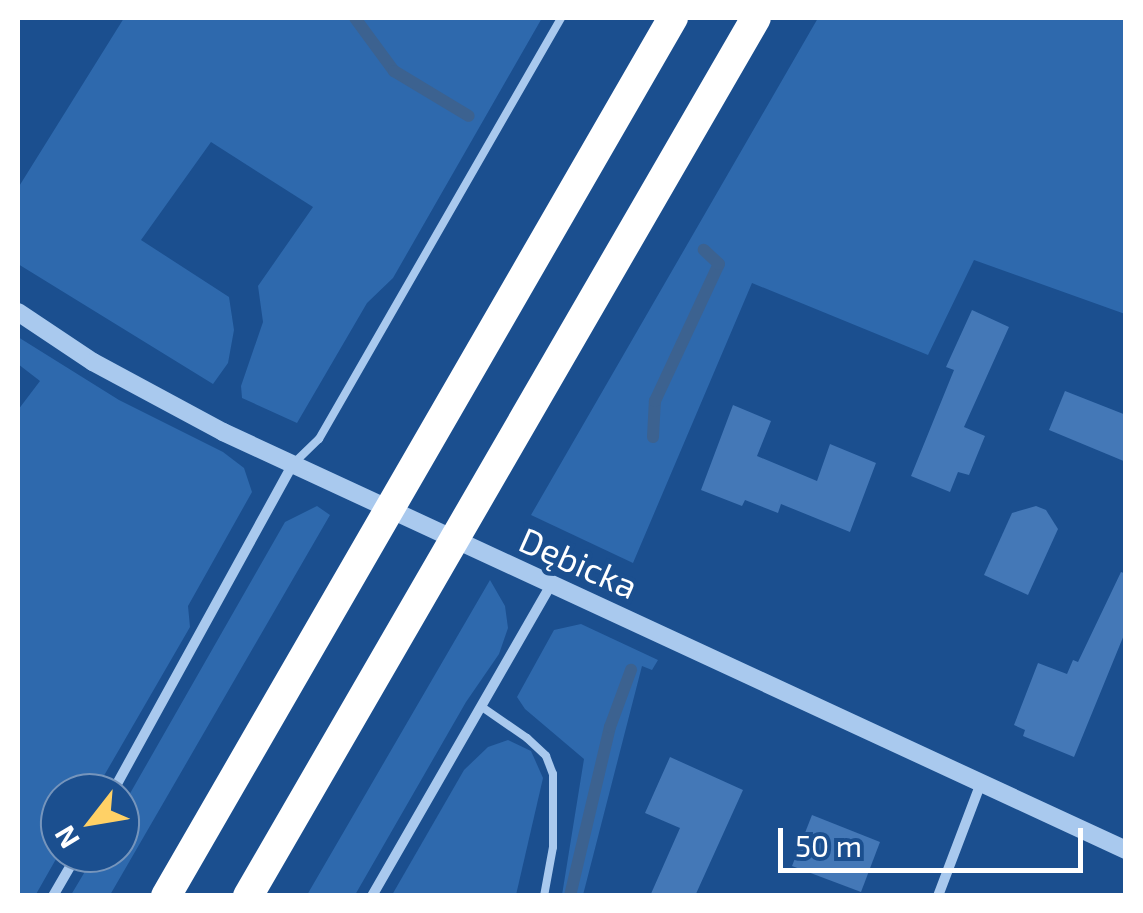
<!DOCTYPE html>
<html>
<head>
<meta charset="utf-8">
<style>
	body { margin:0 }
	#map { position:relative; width:1143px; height:913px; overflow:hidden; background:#1b4f8f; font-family:"Exo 2",sans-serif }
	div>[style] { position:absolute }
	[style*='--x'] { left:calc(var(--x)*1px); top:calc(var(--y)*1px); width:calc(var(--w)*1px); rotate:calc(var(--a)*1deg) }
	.green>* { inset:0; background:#2e69ad }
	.stream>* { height:12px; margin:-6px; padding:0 6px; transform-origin:6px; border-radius:6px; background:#3c6290 }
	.building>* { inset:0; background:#4478b7 }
	.service>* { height:8px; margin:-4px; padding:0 4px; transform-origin:4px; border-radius:4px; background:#a9c9ee }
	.minor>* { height:10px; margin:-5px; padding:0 5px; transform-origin:5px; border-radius:5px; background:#a9c9ee }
	.tertiary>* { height:18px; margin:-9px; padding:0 9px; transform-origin:9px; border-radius:9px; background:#a9c9ee }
	.motorway-bridge>* { height:30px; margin:-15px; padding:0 15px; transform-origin:15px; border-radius:15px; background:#fff }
	span { translate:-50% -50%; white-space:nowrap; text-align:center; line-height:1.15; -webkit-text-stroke:9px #1b4f8f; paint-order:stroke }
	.street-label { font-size:35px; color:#fff }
	.frame { position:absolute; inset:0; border:20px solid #fff; pointer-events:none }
	.north { position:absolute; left:40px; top:773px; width:100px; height:100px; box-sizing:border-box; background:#1b4f8f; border:2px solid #7695bc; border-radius:50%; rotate:239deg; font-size:28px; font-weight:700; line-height:40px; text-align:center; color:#fff }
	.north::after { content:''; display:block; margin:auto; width:35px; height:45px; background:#ffd166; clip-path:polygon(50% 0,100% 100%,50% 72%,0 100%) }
	.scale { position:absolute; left:778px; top:828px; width:305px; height:45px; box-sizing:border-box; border:5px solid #fff; border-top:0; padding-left:12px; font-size:30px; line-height:35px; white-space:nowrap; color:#fff; -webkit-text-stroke:8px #1b4f8f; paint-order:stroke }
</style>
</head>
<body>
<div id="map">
	<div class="green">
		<div style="clip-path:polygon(124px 18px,542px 18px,393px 278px,367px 303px,297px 423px,242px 398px,241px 386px,263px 322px,258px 286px,313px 207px,211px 142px,141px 240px,229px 297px,234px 330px,228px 363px,213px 384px,18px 264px,18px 188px)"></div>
		<div style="clip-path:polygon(818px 18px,1125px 18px,1125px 314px,974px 260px,928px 355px,752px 283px,633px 563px,531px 515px)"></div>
		<div style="clip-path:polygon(18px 337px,119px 400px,223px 452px,244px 468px,252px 492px,188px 606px,190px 627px,94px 793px,60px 793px,60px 852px,35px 896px,18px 895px,18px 410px,40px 381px,18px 364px)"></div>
		<div style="clip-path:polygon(317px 506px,330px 515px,110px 895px,71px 895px,96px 853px,120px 853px,120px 811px,285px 522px)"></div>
		<div style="clip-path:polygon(490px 580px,505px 606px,508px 628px,499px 654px,466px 702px,355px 895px,307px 895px)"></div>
		<div style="clip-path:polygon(581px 624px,658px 660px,652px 670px,642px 666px,583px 895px,562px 895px,584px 759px,525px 709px,517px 697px,554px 630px)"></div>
		<div style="clip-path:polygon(508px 740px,531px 751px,543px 778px,516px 895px,392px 895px,464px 770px,488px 747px)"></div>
	</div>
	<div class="stream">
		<div style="--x:355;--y:18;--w:66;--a:53.7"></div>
		<div style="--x:394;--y:71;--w:87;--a:31"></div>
		<div style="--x:653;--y:437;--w:36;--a:-87"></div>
		<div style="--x:655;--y:401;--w:151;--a:-65"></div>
		<div style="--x:719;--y:264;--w:21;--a:-137"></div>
		<div style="--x:570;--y:896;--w:174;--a:-76.7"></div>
		<div style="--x:610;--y:727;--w:61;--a:-69.8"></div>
	</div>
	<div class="building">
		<div style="clip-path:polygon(972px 310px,1009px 327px,964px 427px,985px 436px,969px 475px,958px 472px,950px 492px,911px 476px,954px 370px,946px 367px)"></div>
		<div style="clip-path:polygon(1065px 391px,1126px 415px,1126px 462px,1049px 430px)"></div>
		<div style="clip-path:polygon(733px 405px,771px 421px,757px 456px,817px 481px,830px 444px,876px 463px,850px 532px,781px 504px,778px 513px,745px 500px,742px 506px,701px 490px)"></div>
		<div style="clip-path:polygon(1036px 506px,1046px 510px,1058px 529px,1028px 595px,984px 575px,1012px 513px)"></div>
		<div style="clip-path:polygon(1121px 572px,1126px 574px,1126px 630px,1074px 757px,1023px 736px,1025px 730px,1014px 725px,1038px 663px,1067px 674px,1073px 660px,1078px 662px)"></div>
		<div style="clip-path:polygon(670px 757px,743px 790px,695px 896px,650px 896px,680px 828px,645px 813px)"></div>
		<div style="clip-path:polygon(812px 815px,880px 842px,861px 892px,792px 866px)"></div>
	</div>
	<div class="service">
		<div style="--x:293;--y:464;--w:36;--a:-44"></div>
		<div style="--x:319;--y:439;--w:486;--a:-60.1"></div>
		<div style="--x:482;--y:707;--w:55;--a:34.6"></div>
		<div style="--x:527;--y:738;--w:26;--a:43"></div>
		<div style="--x:546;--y:756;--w:19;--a:69"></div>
		<div style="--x:553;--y:774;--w:73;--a:90"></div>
		<div style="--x:553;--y:847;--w:50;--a:100.4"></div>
	</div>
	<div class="minor">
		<div style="--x:112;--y:793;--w:376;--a:-61.2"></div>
		<div style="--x:53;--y:896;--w:50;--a:-59.8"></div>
		<div style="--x:372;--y:896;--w:357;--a:-60.1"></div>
		<div style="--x:938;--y:896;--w:121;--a:-69.2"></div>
	</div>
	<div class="tertiary">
		<div style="--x:18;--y:312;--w:90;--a:33.7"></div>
		<div style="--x:93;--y:362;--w:148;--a:28.3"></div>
		<div style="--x:223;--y:432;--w:995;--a:24.84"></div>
	</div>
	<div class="motorway-bridge">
		<div style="--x:166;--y:896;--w:1014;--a:-60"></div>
		<div style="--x:248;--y:896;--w:1014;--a:-59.95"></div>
	</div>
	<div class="street-label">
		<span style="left:579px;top:562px;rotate:24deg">Dębicka</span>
	</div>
	<div class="frame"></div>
	<div class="north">N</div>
	<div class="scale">50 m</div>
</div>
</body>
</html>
